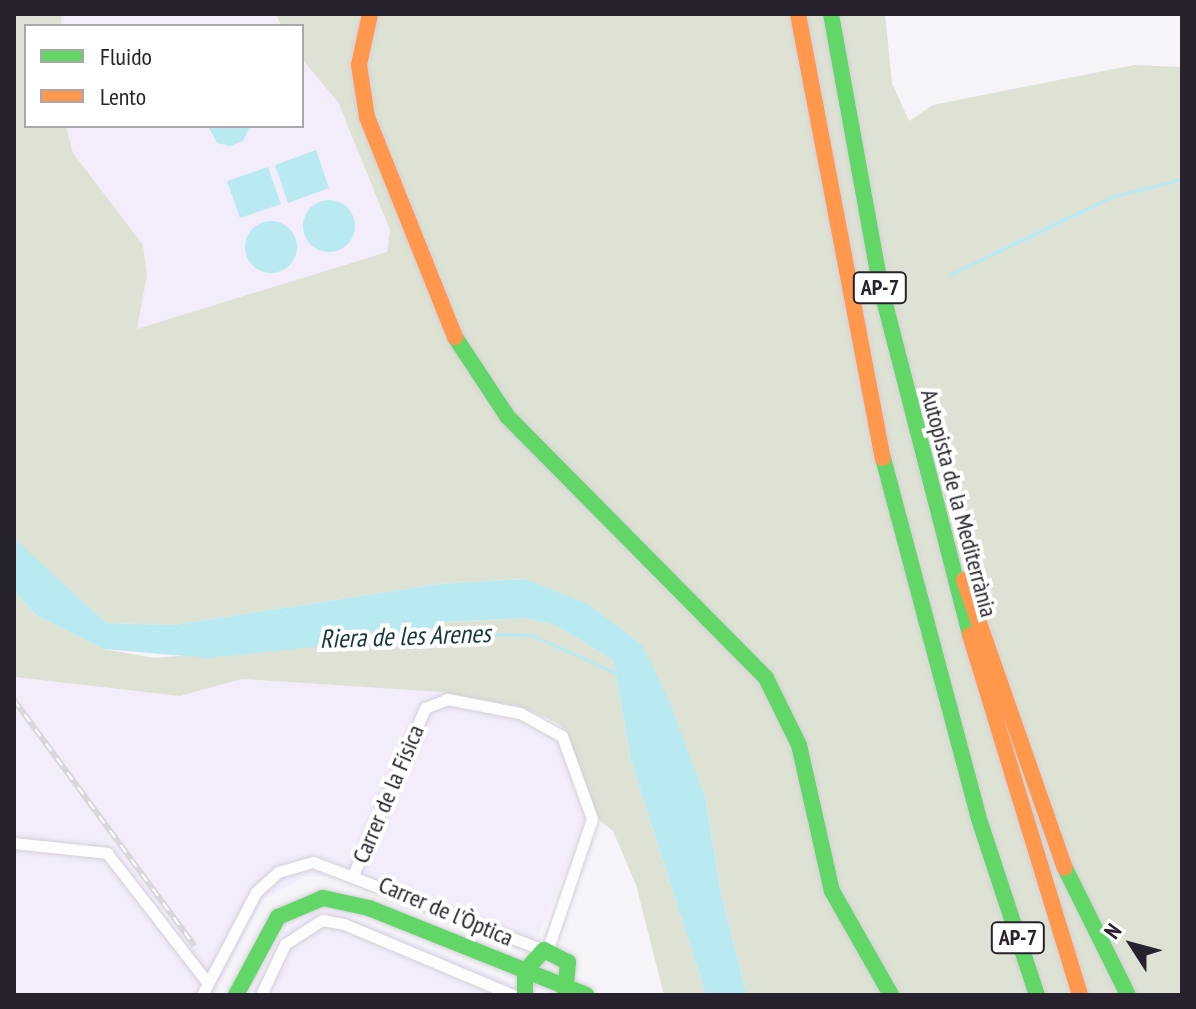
<!DOCTYPE html>
<html>
<head>
<meta charset="utf-8">
<style>
	body { margin:0 }
	#map { position:relative; width:1196px; height:1009px; overflow:hidden; background:#f6f3f9; font-family:"PT Sans Narrow",sans-serif }
	div>[style] { position:absolute }
	[style*='--x'] { left:calc(var(--x)*1px); top:calc(var(--y)*1px); width:calc(var(--w)*1px); rotate:calc(var(--a)*1deg) }
	.built>* { inset:0; background:#f2ecfb }
	.green>* { inset:0; background:#dee2d4 }
	.water>* { inset:0; background:#b9eaf1 }
	.round { border-radius:50% }
	.stream>* { height:3px; margin:-1.5px; padding:0 1.5px; transform-origin:1.5px; border-radius:1.5px; background:#b9eaf1 }
	.roads { filter:drop-shadow(0 0 2px #d4d0d8) drop-shadow(0 0 2px #d4d0d8) }
	.street>* { height:11px; margin:-5.5px; padding:0 5.5px; transform-origin:5.5px; border-radius:5.5px; background:#fefdfe }
	.fast>* { height:16px; margin:-8px; padding:0 8px; transform-origin:8px; border-radius:8px; background:#63d668 }
	.slow>* { height:16px; margin:-8px; padding:0 8px; transform-origin:8px; border-radius:8px; background:#ff974d }
	.rail>* { height:6px; margin-top:-3px; transform-origin:0; background:repeating-linear-gradient(90deg,#fff 0 9px,#d8d8da 0 18px); box-sizing:border-box; border-block:2px solid #d8d8da }
	span { translate:-50% -50%; white-space:nowrap; text-align:center; line-height:1.15; -webkit-text-stroke:8px #fff; paint-order:stroke }
	.shield-label span { padding:2px 6px; background:#fff; border:2px solid; border-radius:6px; -webkit-text-stroke-width:0 }
	.shield-label { font-size:22px; color:#27222d; font-weight:700 }
	.street-label { font-size:24px; color:#27222d }
	.water-label { font-size:26px; color:#16393d; font-style:italic }
	.frame { position:absolute; inset:0; border:16px solid #27222d; pointer-events:none }
	.legend { position:absolute; left:24px; top:24px; width:280px; height:104px; box-sizing:border-box; background:#fff; border:2px solid #a9a7ab; margin:0; padding:10px 14px; list-style:none; font-size:24px; color:#27222d }
	.legend li { display:flex; align-items:center; gap:16px; height:40px }
	.legend b { width:40px; border:2px solid #a9a7ab }
	.north { position:absolute; left:1092px; top:905px; width:80px; height:80px; -webkit-text-stroke:6px #fff; paint-order:stroke; rotate:306deg; font-size:22px; font-weight:700; line-height:32px; text-align:center; color:#27222d }
	.north::after { content:''; display:block; margin:auto; width:28px; height:36px; background:#27222d; clip-path:polygon(50% 0,100% 100%,50% 72%,0 100%) }
</style>
</head>
<body>
<div id="map">
	<div class="built">
		<div style="clip-path:polygon(62px 14px,276px 14px,281px 26px,61px 26px)"></div>
		<div style="clip-path:polygon(302px 59px,338px 102px,390px 230px,387px 252px,136px 330px,147px 275px,143px 245px,73px 153px,66px 126px,302px 126px)"></div>
		<div style="clip-path:polygon(14px 677px,180px 696px,242px 679px,442px 692px,521px 707px,566px 730px,599px 820px,582px 828px,539px 935px,520px 951px,332px 876px,304px 877px,263px 899px,214px 995px,14px 995px)"></div>
		<div style="clip-path:polygon(337px 911px,509px 982px,517px 995px,250px 995px,285px 931px,312px 913px)"></div>
	</div>
	<div class="green">
		<div style="clip-path:polygon(14px 14px,62px 14px,61px 26px,26px 26px,26px 126px,66px 126px,73px 153px,143px 245px,147px 275px,137px 329px,387px 252px,390px 230px,338px 102px,302px 59px,302px 26px,281px 26px,276px 14px,885px 14px,892px 83px,909px 121px,933px 105px,1134px 65px,1182px 67px,1182px 995px,747px 995px,722px 898px,705px 797px,642px 646px,525px 579px,439px 584px,173px 625px,106px 623px,71px 595px,14px 538px)"></div>
		<div style="clip-path:polygon(14px 591px,36px 615px,104px 649px,154px 658px,411px 637px,444px 622px,526px 618px,557px 626px,613px 660px,631px 761px,706px 995px,664px 995px,636px 885px,613px 831px,599px 820px,566px 730px,555px 722px,521px 707px,442px 692px,242px 679px,180px 696px,14px 677px)"></div>
	</div>
	<div class="water">
		<div style="clip-path:polygon(208px 126px,250px 126px,243px 141px,230px 146px,217px 143px)"></div>
		<div style="clip-path:polygon(316px 150px,329px 188px,288px 203px,275px 165px)"></div>
		<div style="clip-path:polygon(268px 167px,281px 204px,240px 218px,227px 181px)"></div>
		<div class="round" style="left:303px;top:200px;width:52px;height:52px"></div>
		<div class="round" style="left:245px;top:221px;width:52px;height:52px"></div>
		<div style="clip-path:polygon(14px 538px,106px 623px,173px 625px,439px 584px,525px 579px,588px 604px,642px 645px,669px 700px,705px 797px,722px 898px,747px 995px,706px 995px,631px 761px,613px 660px,557px 626px,526px 618px,444px 622px,411px 637px,207px 658px,104px 649px,36px 615px,14px 591px)"></div>
	</div>
	<div class="stream">
		<div style="--x:949;--y:275;--w:180;--a:-25.7"></div>
		<div style="--x:1111;--y:197;--w:73;--a:-14.2"></div>
		<div style="--x:422;--y:632;--w:110;--a:1.6"></div>
		<div style="--x:532;--y:635;--w:94;--a:24.4"></div>
	</div>
	<div class="roads">
		<div class="street">
			<div style="--x:14;--y:843;--w:94;--a:6.1"></div>
			<div style="--x:107;--y:853;--w:165;--a:52.2"></div>
			<div style="--x:354;--y:873;--w:180;--a:-66.7"></div>
			<div style="--x:425;--y:708;--w:24;--a:-22"></div>
			<div style="--x:447;--y:699;--w:74;--a:10.9"></div>
			<div style="--x:520;--y:713;--w:48;--a:28.7"></div>
			<div style="--x:562;--y:736;--w:88;--a:70.1"></div>
			<div style="--x:592;--y:819;--w:139;--a:108.8"></div>
			<div style="--x:202;--y:995;--w:116;--a:-62.3"></div>
			<div style="--x:256;--y:892;--w:30;--a:-42"></div>
			<div style="--x:278;--y:872;--w:36;--a:-16"></div>
			<div style="--x:313;--y:862;--w:247;--a:20.9"></div>
			<div style="--x:261;--y:995;--w:56;--a:-64.8"></div>
			<div style="--x:285;--y:944;--w:44;--a:-33"></div>
			<div style="--x:322;--y:920;--w:22;--a:10"></div>
			<div style="--x:344;--y:924;--w:183;--a:22.8"></div>
		</div>
		<div class="fast">
			<div style="--x:831;--y:14;--w:274;--a:79.7"></div>
			<div style="--x:880;--y:284;--w:362;--a:75.6"></div>
			<div style="--x:455;--y:337;--w:95;--a:56.6"></div>
			<div style="--x:507;--y:416;--w:368;--a:45.3"></div>
			<div style="--x:766;--y:678;--w:75;--a:63.8"></div>
			<div style="--x:799;--y:745;--w:150;--a:77.3"></div>
			<div style="--x:832;--y:891;--w:120;--a:60.4"></div>
			<div style="--x:883;--y:458;--w:370;--a:75.1"></div>
			<div style="--x:978;--y:816;--w:188;--a:71.8"></div>
			<div style="--x:1065;--y:868;--w:142;--a:63.6"></div>
			<div style="--x:236;--y:995;--w:89;--a:-61.7"></div>
			<div style="--x:278;--y:917;--w:49;--a:-22.9"></div>
			<div style="--x:323;--y:898;--w:47;--a:12.3"></div>
			<div style="--x:369;--y:908;--w:234;--a:21.8"></div>
			<div style="--x:525;--y:995;--w:24;--a:-90"></div>
			<div style="--x:525;--y:971;--w:28;--a:-48"></div>
			<div style="--x:544;--y:950;--w:27;--a:27"></div>
			<div style="--x:568;--y:962;--w:33;--a:95"></div>
		</div>
		<div class="slow">
			<div style="--x:370;--y:14;--w:52;--a:102.2"></div>
			<div style="--x:359;--y:65;--w:53;--a:81.3"></div>
			<div style="--x:367;--y:117;--w:237;--a:68.2"></div>
			<div style="--x:798;--y:14;--w:452;--a:79.2"></div>
			<div style="--x:964;--y:580;--w:305;--a:70.7"></div>
			<div style="--x:970;--y:635;--w:376;--a:73"></div>
		</div>
	</div>
	<div class="rail">
		<div style="--x:14;--y:700;--w:305;--a:53.7"></div>
	</div>
	<div class="shield-label">
		<span style="left:880px;top:288px">AP-7</span>
		<span style="left:1018px;top:938px">AP-7</span>
	</div>
	<div class="street-label">
		<span style="left:959px;top:503px;rotate:75deg">Autopista de la Mediterrània</span>
		<span style="left:388px;top:794px;rotate:-67deg">Carrer de la Física</span>
		<span style="left:446px;top:911px;rotate:23deg">Carrer de l'Òptica</span>
	</div>
	<div class="water-label">
		<span style="left:405px;top:636px;rotate:-2deg">Riera de les Arenes</span>
	</div>
	<div class="frame"></div>
	<ul class="legend">
	<li><b style="height:10px;background:#63d668"></b>Fluido</li>
	<li><b style="height:10px;background:#ff974d"></b>Lento</li>
	</ul>
	<div class="north">N</div>
</div>
</body>
</html>
